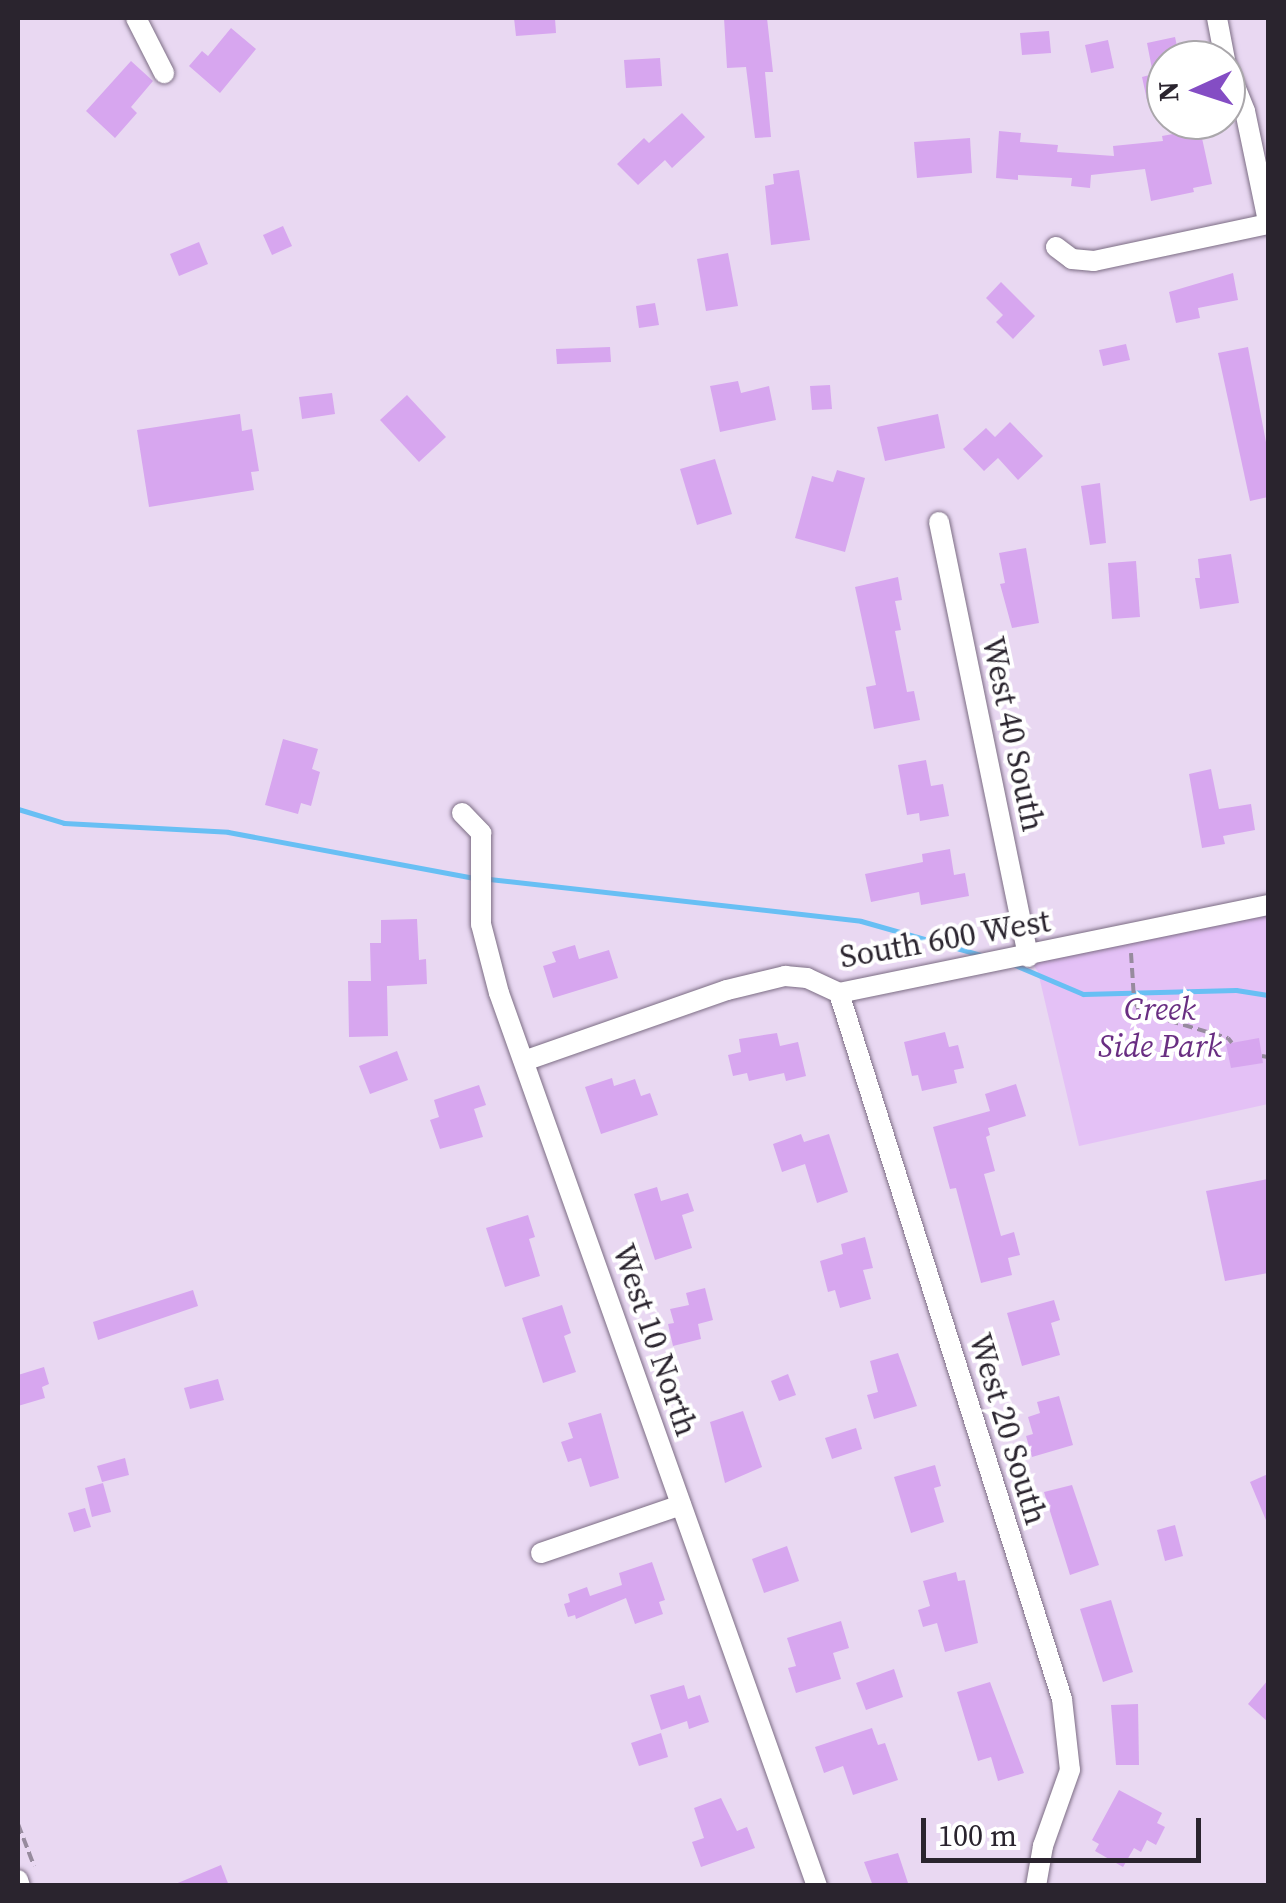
<!DOCTYPE html>
<html>
<head>
<meta charset="utf-8">
<style>
	body { margin:0 }
	#map { position:relative; width:1286px; height:1903px; overflow:hidden; background:#e9d8f2; font-family:"Source Serif 4",serif }
	div>[style] { position:absolute }
	[style*='--x'] { left:calc(var(--x)*1px); top:calc(var(--y)*1px); width:calc(var(--w)*1px); rotate:calc(var(--a)*1deg) }
	.green>* { inset:0; background:#e4c1f6 }
	.stream>* { height:5px; margin:-2.5px; padding:0 2.5px; transform-origin:2.5px; border-radius:2.5px; background:#68bff4 }
	.building>* { inset:0; background:#d7a6ef }
	.path>* { height:4px; margin-top:-2px; transform-origin:0; background:repeating-linear-gradient(90deg,#978b9e 0 10px,transparent 0 15px) }
	.roads { filter:drop-shadow(0 0 2px #7c6d84) drop-shadow(0 0 2px #7c6d84) }
	.minor>* { height:20px; margin:-10px; padding:0 10px; transform-origin:10px; border-radius:10px; background:#fff }
	span { translate:-50% -50%; white-space:nowrap; text-align:center; line-height:1.15; -webkit-text-stroke:8px #fff; paint-order:stroke }
	.street-label { font-size:32px; color:#2a242e }
	.park-label { font-size:32px; color:#692e82; font-style:italic }
	.frame { position:absolute; inset:0; border:20px solid #2a242e; pointer-events:none }
	.north { position:absolute; left:1146px; top:40px; width:100px; height:100px; box-sizing:border-box; background:#fff; border:2px solid #aaa7ab; border-radius:50%; rotate:267deg; font-size:28px; font-weight:700; line-height:40px; text-align:center; color:#2a242e }
	.north::after { content:''; display:block; margin:auto; width:35px; height:45px; background:#844dc4; clip-path:polygon(50% 0,100% 100%,50% 72%,0 100%) }
	.scale { position:absolute; left:921px; top:1818px; width:280px; height:45px; box-sizing:border-box; border:5px solid #2a242e; border-top:0; padding-left:12px; font-size:30px; line-height:35px; white-space:nowrap; color:#2a242e; -webkit-text-stroke:8px #fff; paint-order:stroke }
</style>
</head>
<body>
<div id="map">
	<div class="green">
		<div style="clip-path:polygon(1268px 905px,1268px 1104px,1079px 1146px,1038px 972px,1028px 957px)"></div>
	</div>
	<div class="stream">
		<div style="--x:18;--y:809;--w:48;--a:16.9"></div>
		<div style="--x:64;--y:823;--w:164;--a:3.1"></div>
		<div style="--x:228;--y:832;--w:249;--a:10.6"></div>
		<div style="--x:489;--y:879;--w:374;--a:6.4"></div>
		<div style="--x:861;--y:921;--w:125;--a:15.8"></div>
		<div style="--x:1015;--y:965;--w:74;--a:23.1"></div>
		<div style="--x:1083;--y:994;--w:153;--a:-1.5"></div>
		<div style="--x:1236;--y:990;--w:32;--a:9"></div>
	</div>
	<div class="building">
		<div style="clip-path:polygon(514px 18px,555px 18px,556px 33px,516px 36px)"></div>
		<div style="clip-path:polygon(724px 18px,767px 18px,773px 72px,765px 72px,771px 137px,755px 138px,746px 67px,727px 68px)"></div>
		<div style="clip-path:polygon(231px 28px,256px 49px,220px 93px,189px 66px,202px 51px,208px 56px)"></div>
		<div style="clip-path:polygon(1049px 31px,1051px 53px,1022px 55px,1020px 33px)"></div>
		<div style="clip-path:polygon(1175px 37px,1180px 60px,1166px 60px,1166px 100px,1147px 100px,1142px 77px,1153px 74px,1147px 43px)"></div>
		<div style="clip-path:polygon(1108px 40px,1114px 68px,1091px 73px,1085px 45px)"></div>
		<div style="clip-path:polygon(660px 58px,662px 86px,626px 88px,624px 60px)"></div>
		<div style="clip-path:polygon(131px 61px,153px 81px,131px 107px,137px 113px,115px 138px,86px 111px)"></div>
		<div style="clip-path:polygon(682px 113px,705px 137px,672px 168px,665px 160px,638px 185px,617px 164px,644px 138px,649px 143px)"></div>
		<div style="clip-path:polygon(1200px 129px,1212px 184px,1193px 188px,1194px 192px,1151px 201px,1145px 169px,1091px 175px,1090px 188px,1071px 186px,1072px 178px,1018px 175px,1018px 180px,996px 178px,999px 131px,1021px 133px,1020px 142px,1058px 145px,1057px 152px,1114px 156px,1113px 146px,1163px 141px,1162px 136px)"></div>
		<div style="clip-path:polygon(970px 138px,972px 173px,917px 178px,914px 142px)"></div>
		<div style="clip-path:polygon(799px 170px,810px 240px,771px 245px,765px 186px,774px 184px,773px 174px)"></div>
		<div style="clip-path:polygon(283px 226px,292px 246px,272px 255px,263px 235px)"></div>
		<div style="clip-path:polygon(199px 242px,208px 264px,179px 276px,170px 254px)"></div>
		<div style="clip-path:polygon(728px 253px,738px 306px,706px 311px,697px 259px)"></div>
		<div style="clip-path:polygon(1233px 273px,1238px 300px,1198px 308px,1200px 318px,1176px 323px,1169px 292px)"></div>
		<div style="clip-path:polygon(1001px 282px,1035px 316px,1013px 339px,996px 322px,1003px 315px,986px 298px)"></div>
		<div style="clip-path:polygon(655px 303px,659px 325px,639px 328px,636px 306px)"></div>
		<div style="clip-path:polygon(1126px 344px,1130px 360px,1103px 366px,1099px 350px)"></div>
		<div style="clip-path:polygon(610px 347px,611px 362px,557px 364px,556px 349px)"></div>
		<div style="clip-path:polygon(1248px 347px,1268px 453px,1268px 497px,1250px 501px,1218px 353px)"></div>
		<div style="clip-path:polygon(738px 381px,741px 393px,769px 386px,776px 420px,720px 432px,710px 386px)"></div>
		<div style="clip-path:polygon(830px 385px,832px 409px,812px 410px,810px 386px)"></div>
		<div style="clip-path:polygon(332px 393px,335px 414px,302px 419px,299px 397px)"></div>
		<div style="clip-path:polygon(407px 395px,446px 437px,419px 462px,380px 420px)"></div>
		<div style="clip-path:polygon(240px 414px,242px 431px,252px 429px,259px 471px,251px 472px,254px 490px,149px 507px,137px 430px)"></div>
		<div style="clip-path:polygon(938px 414px,945px 448px,885px 461px,877px 427px)"></div>
		<div style="clip-path:polygon(1010px 422px,1043px 456px,1018px 480px,998px 458px,984px 471px,963px 449px,986px 428px,995px 437px)"></div>
		<div style="clip-path:polygon(715px 459px,732px 514px,697px 525px,680px 469px)"></div>
		<div style="clip-path:polygon(837px 470px,865px 478px,845px 552px,795px 538px,812px 476px,833px 482px)"></div>
		<div style="clip-path:polygon(1100px 483px,1106px 543px,1090px 545px,1081px 486px)"></div>
		<div style="clip-path:polygon(1026px 548px,1039px 623px,1012px 628px,1000px 584px,1005px 583px,999px 553px)"></div>
		<div style="clip-path:polygon(1231px 554px,1239px 603px,1200px 609px,1195px 578px,1200px 578px,1198px 559px)"></div>
		<div style="clip-path:polygon(1136px 561px,1140px 617px,1112px 619px,1108px 563px)"></div>
		<div style="clip-path:polygon(898px 577px,902px 600px,895px 601px,901px 630px,895px 631px,907px 692px,914px 691px,920px 720px,874px 729px,866px 687px,876px 685px,855px 587px)"></div>
		<div style="clip-path:polygon(283px 739px,318px 749px,312px 769px,320px 772px,311px 806px,301px 803px,298px 814px,265px 805px)"></div>
		<div style="clip-path:polygon(926px 760px,931px 786px,943px 784px,949px 816px,920px 821px,919px 813px,907px 815px,898px 765px)"></div>
		<div style="clip-path:polygon(1211px 769px,1219px 809px,1251px 804px,1255px 830px,1223px 836px,1225px 844px,1202px 848px,1189px 774px)"></div>
		<div style="clip-path:polygon(950px 849px,954px 875px,965px 873px,969px 896px,921px 905px,919px 892px,871px 902px,865px 874px,923px 862px,922px 854px)"></div>
		<div style="clip-path:polygon(417px 919px,419px 960px,426px 959px,427px 984px,387px 986px,388px 1036px,349px 1037px,348px 981px,371px 981px,370px 943px,381px 943px,381px 920px)"></div>
		<div style="clip-path:polygon(575px 945px,579px 959px,609px 950px,618px 978px,553px 998px,543px 966px,556px 962px,552px 952px)"></div>
		<div style="clip-path:polygon(945px 1032px,949px 1047px,958px 1045px,964px 1068px,954px 1070px,957px 1083px,922px 1091px,918px 1075px,912px 1076px,904px 1042px)"></div>
		<div style="clip-path:polygon(777px 1033px,780px 1046px,798px 1042px,806px 1076px,786px 1081px,784px 1073px,749px 1081px,747px 1073px,733px 1076px,728px 1055px,741px 1052px,739px 1039px)"></div>
		<div style="clip-path:polygon(1259px 1038px,1263px 1063px,1231px 1068px,1226px 1044px)"></div>
		<div style="clip-path:polygon(397px 1051px,408px 1080px,370px 1094px,359px 1066px)"></div>
		<div style="clip-path:polygon(612px 1078px,614px 1086px,635px 1079px,641px 1096px,650px 1093px,658px 1115px,601px 1134px,585px 1087px)"></div>
		<div style="clip-path:polygon(1016px 1084px,1026px 1116px,988px 1128px,990px 1135px,986px 1137px,995px 1171px,984px 1174px,1001px 1236px,1014px 1232px,1020px 1255px,1008px 1258px,1012px 1275px,981px 1283px,956px 1188px,950px 1189px,933px 1127px,990px 1111px,985px 1094px)"></div>
		<div style="clip-path:polygon(479px 1085px,486px 1105px,474px 1109px,483px 1137px,440px 1149px,430px 1120px,439px 1117px,434px 1100px)"></div>
		<div style="clip-path:polygon(801px 1134px,804px 1142px,829px 1134px,848px 1192px,817px 1203px,805px 1164px,782px 1172px,773px 1144px)"></div>
		<div style="clip-path:polygon(1268px 1179px,1268px 1273px,1225px 1281px,1206px 1191px)"></div>
		<div style="clip-path:polygon(657px 1187px,661px 1201px,688px 1193px,694px 1211px,682px 1215px,692px 1248px,655px 1260px,634px 1194px)"></div>
		<div style="clip-path:polygon(528px 1215px,535px 1237px,529px 1239px,540px 1276px,505px 1287px,486px 1228px)"></div>
		<div style="clip-path:polygon(865px 1237px,873px 1268px,863px 1270px,871px 1299px,840px 1308px,835px 1290px,828px 1292px,820px 1261px,843px 1254px,841px 1244px)"></div>
		<div style="clip-path:polygon(705px 1288px,713px 1320px,698px 1324px,701px 1339px,673px 1346px,668px 1324px,674px 1323px,670px 1309px,689px 1305px,686px 1293px)"></div>
		<div style="clip-path:polygon(193px 1290px,198px 1306px,98px 1340px,93px 1322px)"></div>
		<div style="clip-path:polygon(1054px 1300px,1060px 1320px,1051px 1323px,1060px 1355px,1022px 1366px,1007px 1313px)"></div>
		<div style="clip-path:polygon(562px 1305px,571px 1333px,564px 1336px,576px 1372px,543px 1383px,522px 1318px)"></div>
		<div style="clip-path:polygon(898px 1353px,917px 1406px,874px 1419px,867px 1395px,878px 1392px,870px 1361px)"></div>
		<div style="clip-path:polygon(44px 1367px,49px 1384px,42px 1387px,45px 1398px,18px 1406px,18px 1375px)"></div>
		<div style="clip-path:polygon(788px 1374px,796px 1395px,779px 1401px,771px 1381px)"></div>
		<div style="clip-path:polygon(218px 1379px,224px 1400px,190px 1409px,184px 1388px)"></div>
		<div style="clip-path:polygon(1059px 1396px,1073px 1445px,1032px 1457px,1026px 1436px,1033px 1434px,1028px 1417px,1040px 1413px,1037px 1402px)"></div>
		<div style="clip-path:polygon(743px 1411px,762px 1467px,725px 1483px,710px 1422px)"></div>
		<div style="clip-path:polygon(601px 1413px,619px 1478px,590px 1487px,581px 1458px,568px 1462px,561px 1442px,573px 1438px,568px 1423px)"></div>
		<div style="clip-path:polygon(856px 1428px,862px 1449px,832px 1459px,825px 1438px)"></div>
		<div style="clip-path:polygon(125px 1458px,129px 1475px,102px 1482px,97px 1466px)"></div>
		<div style="clip-path:polygon(935px 1465px,941px 1486px,934px 1488px,944px 1522px,911px 1533px,894px 1477px)"></div>
		<div style="clip-path:polygon(1268px 1474px,1268px 1525px,1250px 1482px)"></div>
		<div style="clip-path:polygon(103px 1483px,111px 1512px,92px 1517px,85px 1488px)"></div>
		<div style="clip-path:polygon(1072px 1485px,1099px 1565px,1070px 1575px,1044px 1492px)"></div>
		<div style="clip-path:polygon(85px 1508px,91px 1527px,74px 1532px,68px 1513px)"></div>
		<div style="clip-path:polygon(1175px 1525px,1183px 1556px,1165px 1561px,1157px 1530px)"></div>
		<div style="clip-path:polygon(787px 1546px,799px 1581px,764px 1593px,752px 1559px)"></div>
		<div style="clip-path:polygon(652px 1562px,665px 1600px,659px 1602px,663px 1614px,635px 1624px,626px 1598px,576px 1619px,575px 1615px,568px 1617px,564px 1604px,570px 1602px,568px 1594px,587px 1587px,590px 1596px,622px 1585px,619px 1573px)"></div>
		<div style="clip-path:polygon(956px 1572px,958px 1581px,965px 1580px,978px 1643px,945px 1652px,937px 1623px,923px 1627px,918px 1610px,930px 1606px,923px 1581px)"></div>
		<div style="clip-path:polygon(1111px 1600px,1133px 1672px,1103px 1682px,1080px 1609px)"></div>
		<div style="clip-path:polygon(841px 1621px,849px 1648px,833px 1653px,841px 1679px,796px 1693px,788px 1668px,796px 1666px,787px 1638px)"></div>
		<div style="clip-path:polygon(894px 1669px,903px 1697px,866px 1710px,856px 1683px)"></div>
		<div style="clip-path:polygon(1268px 1680px,1268px 1722px,1248px 1704px)"></div>
		<div style="clip-path:polygon(990px 1682px,1024px 1773px,998px 1781px,991px 1757px,978px 1761px,957px 1692px)"></div>
		<div style="clip-path:polygon(684px 1685px,688px 1699px,700px 1695px,709px 1722px,689px 1729px,687px 1721px,661px 1730px,650px 1695px)"></div>
		<div style="clip-path:polygon(1138px 1704px,1139px 1765px,1116px 1765px,1111px 1705px)"></div>
		<div style="clip-path:polygon(872px 1728px,878px 1745px,885px 1743px,898px 1780px,853px 1795px,843px 1766px,824px 1773px,815px 1747px)"></div>
		<div style="clip-path:polygon(661px 1733px,668px 1757px,639px 1766px,631px 1743px)"></div>
		<div style="clip-path:polygon(1119px 1790px,1162px 1813px,1157px 1823px,1165px 1827px,1156px 1845px,1147px 1840px,1141px 1852px,1134px 1848px,1123px 1867px,1095px 1851px,1099px 1844px,1092px 1840px)"></div>
		<div style="clip-path:polygon(721px 1798px,737px 1831px,747px 1827px,755px 1848px,701px 1867px,692px 1842px,704px 1838px,694px 1808px)"></div>
		<div style="clip-path:polygon(898px 1853px,909px 1886px,873px 1886px,864px 1862px)"></div>
		<div style="clip-path:polygon(221px 1865px,229px 1886px,173px 1886px,173px 1885px)"></div>
	</div>
	<div class="path">
		<div style="--x:1131;--y:953;--w:47;--a:86.3"></div>
		<div style="--x:1134;--y:1000;--w:13;--a:63"></div>
		<div style="--x:1140;--y:1012;--w:92;--a:16.5"></div>
		<div style="--x:1228;--y:1038;--w:6;--a:51"></div>
		<div style="--x:1262;--y:1056;--w:6;--a:9"></div>
		<div style="--x:18;--y:1824;--w:45;--a:69.1"></div>
	</div>
	<div class="roads">
		<div class="minor">
			<div style="--x:136;--y:18;--w:62;--a:63"></div>
			<div style="--x:1217;--y:18;--w:43;--a:79.2"></div>
			<div style="--x:1226;--y:64;--w:51;--a:68"></div>
			<div style="--x:1245;--y:111;--w:112;--a:78.2"></div>
			<div style="--x:1056;--y:247;--w:20;--a:37"></div>
			<div style="--x:1072;--y:259;--w:22;--a:5"></div>
			<div style="--x:1094;--y:261;--w:178;--a:-12"></div>
			<div style="--x:939;--y:522;--w:444;--a:78.4"></div>
			<div style="--x:462;--y:813;--w:28;--a:46"></div>
			<div style="--x:481;--y:833;--w:91;--a:90"></div>
			<div style="--x:481;--y:924;--w:71;--a:75.4"></div>
			<div style="--x:499;--y:993;--w:948;--a:70.4"></div>
			<div style="--x:839;--y:993;--w:740;--a:72.47"></div>
			<div style="--x:1062;--y:1699;--w:71;--a:83.6"></div>
			<div style="--x:1070;--y:1770;--w:81;--a:109.6"></div>
			<div style="--x:1043;--y:1846;--w:41;--a:99.9"></div>
			<div style="--x:524;--y:1061;--w:215;--a:-19.3"></div>
			<div style="--x:727;--y:990;--w:60;--a:-13.6"></div>
			<div style="--x:785;--y:976;--w:22;--a:5"></div>
			<div style="--x:807;--y:978;--w:35;--a:25"></div>
			<div style="--x:839;--y:993;--w:438;--a:-11.6"></div>
			<div style="--x:541;--y:1553;--w:148;--a:-18.9"></div>
			<div style="--x:18;--y:1880;--w:6;--a:72"></div>
		</div>
	</div>
	<div class="street-label">
		<span style="left:1013px;top:734px;rotate:78deg">West 40 South</span>
		<span style="left:945px;top:939px;rotate:-10deg">South 600 West</span>
		<span style="left:655px;top:1340px;rotate:71deg">West 10 North</span>
		<span style="left:1008px;top:1429px;rotate:73deg">West 20 South</span>
	</div>
	<div class="park-label">
		<span style="left:1160px;top:1028px">Creek<br>Side Park</span>
	</div>
	<div class="frame"></div>
	<div class="north">N</div>
	<div class="scale">100 m</div>
</div>
</body>
</html>
